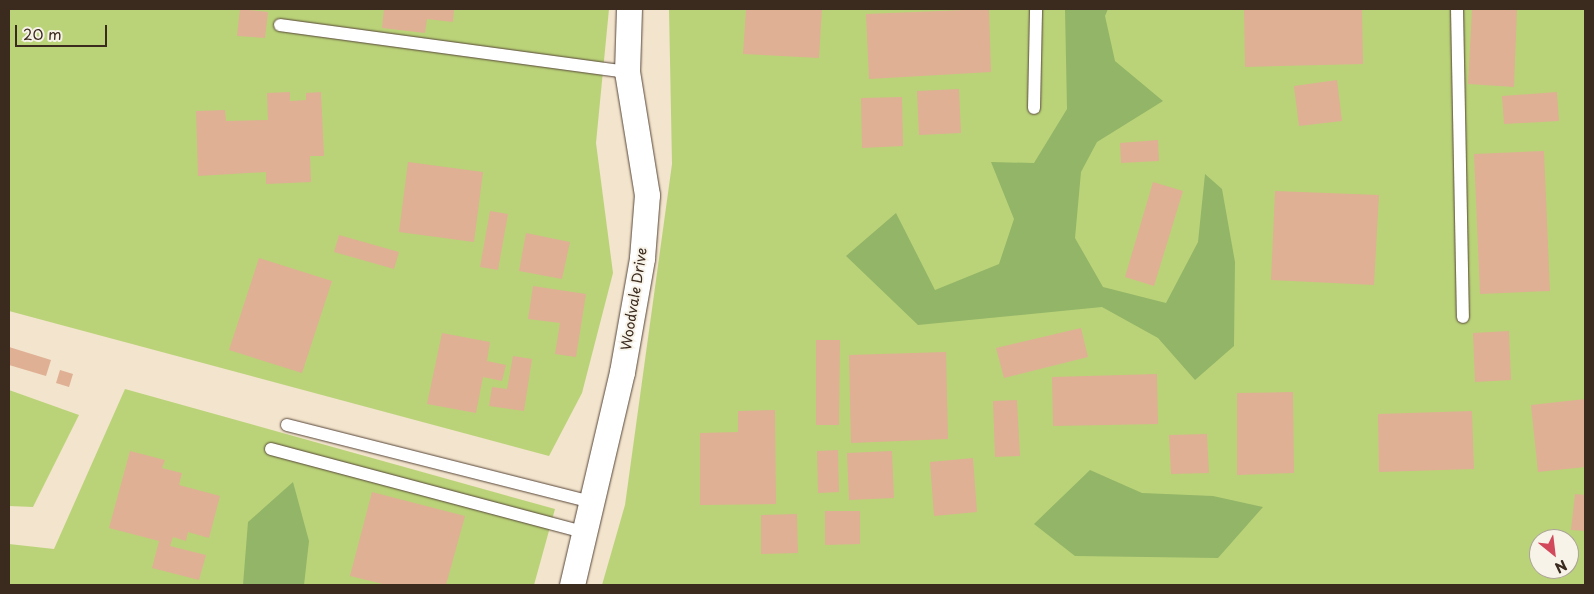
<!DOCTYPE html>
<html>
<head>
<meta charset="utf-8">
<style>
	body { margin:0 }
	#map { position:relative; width:1594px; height:594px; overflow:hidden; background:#f3e4cd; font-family:"Playpen Sans",sans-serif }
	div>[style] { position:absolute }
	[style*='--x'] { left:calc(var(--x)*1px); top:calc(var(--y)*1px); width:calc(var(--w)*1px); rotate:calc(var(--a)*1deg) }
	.green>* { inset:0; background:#bad378 }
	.forest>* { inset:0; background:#93b568 }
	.building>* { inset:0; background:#dfb094 }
	.roads { filter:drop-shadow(0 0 1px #574638) drop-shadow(0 0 1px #574638) }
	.lane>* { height:12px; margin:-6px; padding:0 6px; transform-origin:6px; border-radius:6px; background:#fff }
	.street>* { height:25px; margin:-12.5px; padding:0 12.5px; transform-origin:12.5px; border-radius:12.5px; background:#fff }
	span { translate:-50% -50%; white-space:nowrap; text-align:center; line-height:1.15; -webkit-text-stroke:4px #f7f3e8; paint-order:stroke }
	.street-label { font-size:14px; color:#3b2a1e }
	.frame { position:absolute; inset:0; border:10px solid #3b2a1e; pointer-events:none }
	.north { position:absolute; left:1529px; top:529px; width:50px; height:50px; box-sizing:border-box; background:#f7f3e8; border:1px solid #aca397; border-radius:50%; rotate:151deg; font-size:14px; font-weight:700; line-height:20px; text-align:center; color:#3b2a1e }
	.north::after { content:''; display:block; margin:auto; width:18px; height:22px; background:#d1495b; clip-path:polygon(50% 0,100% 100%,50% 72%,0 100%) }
	.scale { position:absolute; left:15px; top:25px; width:92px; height:22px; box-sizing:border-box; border:2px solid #3b2a1e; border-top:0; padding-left:6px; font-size:15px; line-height:18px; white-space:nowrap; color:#3b2a1e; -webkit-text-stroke:4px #f7f3e8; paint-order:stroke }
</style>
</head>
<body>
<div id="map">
	<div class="green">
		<div style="clip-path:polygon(9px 9px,609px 9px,596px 143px,613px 273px,582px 393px,549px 456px,9px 311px)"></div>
		<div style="clip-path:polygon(evenodd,669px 9px,1585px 9px,1585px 585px,602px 585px,625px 505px,672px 164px,669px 9px,1539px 539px,1569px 539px,1569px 569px,1539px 569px,1539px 539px)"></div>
		<div style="clip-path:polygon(125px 389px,555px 509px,534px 585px,9px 585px,9px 544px,54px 549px)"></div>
		<div style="clip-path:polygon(9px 390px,79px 415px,33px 507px,9px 506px)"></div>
	</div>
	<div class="forest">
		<div style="clip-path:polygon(1065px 9px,1108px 9px,1105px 16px,1115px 61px,1163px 101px,1097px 142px,1081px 172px,1075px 238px,1103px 287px,1166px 303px,1198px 242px,1205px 174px,1222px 189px,1235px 262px,1234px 346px,1195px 380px,1158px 338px,1102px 307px,918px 325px,846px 256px,896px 213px,935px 290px,999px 264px,1014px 219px,991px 162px,1034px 163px,1067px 109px)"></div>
		<div style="clip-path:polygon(1090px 470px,1142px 493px,1213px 496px,1263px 507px,1218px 558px,1075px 556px,1034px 524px)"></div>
		<div style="clip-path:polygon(293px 482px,309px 541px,304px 585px,243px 585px,248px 522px)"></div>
	</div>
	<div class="building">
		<div style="clip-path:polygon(240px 9px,268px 12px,265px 38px,237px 36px)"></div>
		<div style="clip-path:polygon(384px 9px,454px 9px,453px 22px,427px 19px,425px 33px,382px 28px)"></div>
		<div style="clip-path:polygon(746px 9px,822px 9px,819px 58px,743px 54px)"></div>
		<div style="clip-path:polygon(989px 9px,991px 72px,869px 79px,866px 14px)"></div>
		<div style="clip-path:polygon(1244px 9px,1362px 9px,1363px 64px,1245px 67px)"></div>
		<div style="clip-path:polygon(1472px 9px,1517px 9px,1514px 87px,1468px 84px)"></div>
		<div style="clip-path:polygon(1337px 80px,1342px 121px,1299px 126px,1294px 86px)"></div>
		<div style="clip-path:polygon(959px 89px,961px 133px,919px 135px,917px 91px)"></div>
		<div style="clip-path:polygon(290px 92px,290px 101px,306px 100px,306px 93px,321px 92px,324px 156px,310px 156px,311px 182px,266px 184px,266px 172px,198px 176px,196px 111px,225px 110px,226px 121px,268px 120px,267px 93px)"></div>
		<div style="clip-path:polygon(1557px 92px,1559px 121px,1504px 124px,1502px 96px)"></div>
		<div style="clip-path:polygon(902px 97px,903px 146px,862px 148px,861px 98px)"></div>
		<div style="clip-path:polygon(1158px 140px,1159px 161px,1121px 163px,1120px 143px)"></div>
		<div style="clip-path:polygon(1544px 151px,1550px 291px,1480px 294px,1474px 154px)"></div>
		<div style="clip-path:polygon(408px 162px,483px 172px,474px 242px,399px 232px)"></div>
		<div style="clip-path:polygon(1153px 182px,1183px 191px,1154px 286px,1125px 277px)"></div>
		<div style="clip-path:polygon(1275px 191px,1379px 195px,1374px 285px,1271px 280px)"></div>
		<div style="clip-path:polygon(490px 211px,508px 214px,498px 270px,480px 267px)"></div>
		<div style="clip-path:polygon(526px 233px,570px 242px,562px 279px,519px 271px)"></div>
		<div style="clip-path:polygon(339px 235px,399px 252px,394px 269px,334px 252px)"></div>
		<div style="clip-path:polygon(259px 258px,332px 281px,302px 373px,229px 350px)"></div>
		<div style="clip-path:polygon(533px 286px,586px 294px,576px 357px,555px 354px,560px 323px,528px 319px)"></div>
		<div style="clip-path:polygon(1081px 328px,1088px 357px,1004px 378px,996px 348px)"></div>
		<div style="clip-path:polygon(1509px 331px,1511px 380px,1475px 382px,1473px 333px)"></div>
		<div style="clip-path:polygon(442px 333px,490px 342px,487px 361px,506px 365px,502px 381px,483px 377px,476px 413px,427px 404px)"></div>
		<div style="clip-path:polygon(816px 340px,840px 340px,839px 425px,816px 425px)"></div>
		<div style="clip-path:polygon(9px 347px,51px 360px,46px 376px,9px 365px)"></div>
		<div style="clip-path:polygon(946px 352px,948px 439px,851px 443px,849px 355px)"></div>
		<div style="clip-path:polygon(513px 356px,532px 359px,524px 411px,489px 406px,492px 387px,507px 389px)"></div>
		<div style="clip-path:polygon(60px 370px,73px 374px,69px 387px,56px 383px)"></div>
		<div style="clip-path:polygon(1157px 374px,1158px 424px,1053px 426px,1052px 377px)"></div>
		<div style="clip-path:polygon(1293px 392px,1294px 473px,1237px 475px,1237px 393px)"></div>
		<div style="clip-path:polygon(1585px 399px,1585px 467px,1538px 472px,1531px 405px)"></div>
		<div style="clip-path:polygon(1017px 400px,1020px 456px,995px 457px,993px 401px)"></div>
		<div style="clip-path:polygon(775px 410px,776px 504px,700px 505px,700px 433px,738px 432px,738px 411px)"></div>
		<div style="clip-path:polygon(1472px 411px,1474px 469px,1379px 472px,1378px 414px)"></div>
		<div style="clip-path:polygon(1207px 434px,1209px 473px,1171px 474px,1169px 435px)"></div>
		<div style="clip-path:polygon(838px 450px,839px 492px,818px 493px,817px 451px)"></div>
		<div style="clip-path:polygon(130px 451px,165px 460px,162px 468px,182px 473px,179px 485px,220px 496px,209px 538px,188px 532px,186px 541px,173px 537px,170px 546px,206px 555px,199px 580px,152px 568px,159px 541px,109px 528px)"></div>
		<div style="clip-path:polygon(892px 451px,894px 498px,849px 500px,847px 453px)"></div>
		<div style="clip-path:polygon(973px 458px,977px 512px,934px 516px,930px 462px)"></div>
		<div style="clip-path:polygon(372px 492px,465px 516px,446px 585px,387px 585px,350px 576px)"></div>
		<div style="clip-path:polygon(1575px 494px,1585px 495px,1585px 531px,1571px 530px)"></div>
		<div style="clip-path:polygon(825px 511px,860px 511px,860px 544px,825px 545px)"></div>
		<div style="clip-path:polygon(797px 514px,798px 553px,761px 554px,761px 515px)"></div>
	</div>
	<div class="roads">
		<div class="lane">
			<div style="--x:1457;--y:9;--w:308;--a:88.9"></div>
			<div style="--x:280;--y:25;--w:350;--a:7.7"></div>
			<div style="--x:1034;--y:108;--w:99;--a:-88.8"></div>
			<div style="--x:287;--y:425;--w:314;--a:14.2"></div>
			<div style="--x:271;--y:449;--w:323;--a:14.9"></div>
		</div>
		<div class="street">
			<div style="--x:572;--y:585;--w:219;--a:-76.8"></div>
			<div style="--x:622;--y:372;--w:116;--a:-80"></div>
			<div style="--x:642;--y:258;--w:63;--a:-85.5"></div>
			<div style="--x:647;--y:195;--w:125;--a:-99.2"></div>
			<div style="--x:627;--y:72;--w:63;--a:-88.2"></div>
		</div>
	</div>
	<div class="street-label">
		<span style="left:634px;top:299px;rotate:-81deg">Woodvale Drive</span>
	</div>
	<div class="frame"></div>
	<div class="north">N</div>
	<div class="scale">20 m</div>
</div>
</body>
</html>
